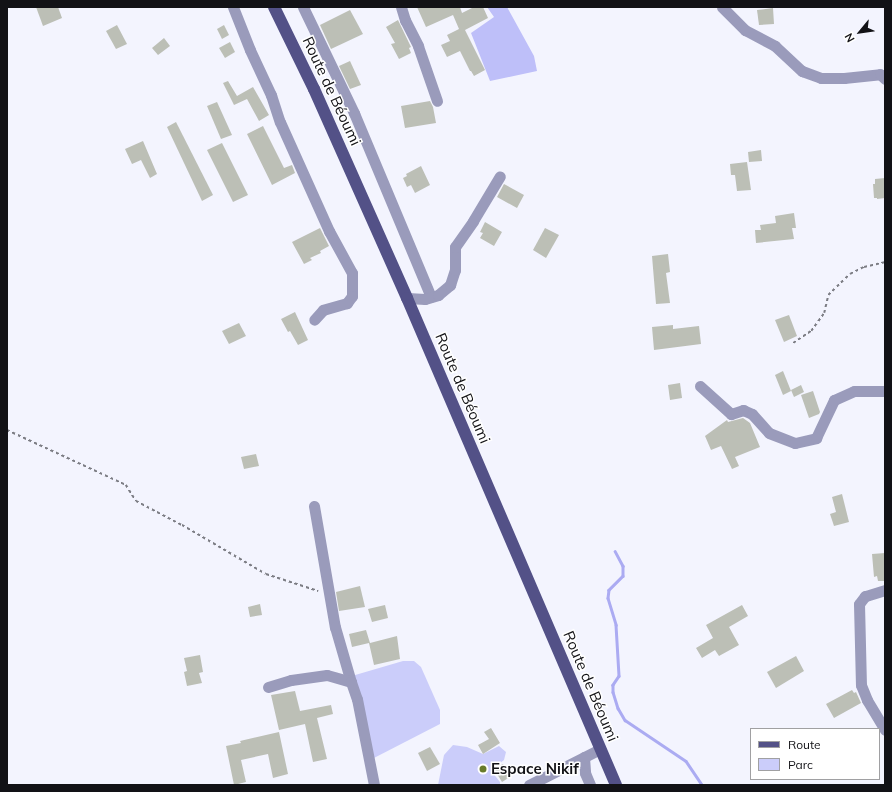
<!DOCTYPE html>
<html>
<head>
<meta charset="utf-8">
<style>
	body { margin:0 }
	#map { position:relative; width:892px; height:792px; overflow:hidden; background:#f3f4fe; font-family:Mulish,sans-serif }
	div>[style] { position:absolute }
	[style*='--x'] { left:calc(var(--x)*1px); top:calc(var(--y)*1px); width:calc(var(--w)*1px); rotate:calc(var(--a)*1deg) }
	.green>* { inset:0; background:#cbcdfa }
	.forest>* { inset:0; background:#bebff9 }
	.stream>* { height:2.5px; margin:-1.25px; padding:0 1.25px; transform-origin:1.25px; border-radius:1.25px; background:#ababf2 }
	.building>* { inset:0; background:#bcbfb6 }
	.path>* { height:1.5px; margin-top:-0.75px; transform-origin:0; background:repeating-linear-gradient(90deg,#7c7d84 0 3px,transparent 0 6px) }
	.minor>* { height:11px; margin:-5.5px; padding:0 5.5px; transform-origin:5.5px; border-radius:5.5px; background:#9a9bbb }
	.major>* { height:12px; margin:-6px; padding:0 6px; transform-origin:6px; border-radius:6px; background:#535187 }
	.dots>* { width:11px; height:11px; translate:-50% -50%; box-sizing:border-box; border:2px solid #fff; border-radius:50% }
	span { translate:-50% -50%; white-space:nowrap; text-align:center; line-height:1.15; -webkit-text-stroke:3px #fff; paint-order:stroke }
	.street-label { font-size:15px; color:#121216 }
	.poi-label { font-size:15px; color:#121216; font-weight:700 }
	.left { translate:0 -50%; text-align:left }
	.frame { position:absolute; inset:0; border:8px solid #121216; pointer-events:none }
	.legend { position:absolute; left:750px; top:728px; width:130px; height:52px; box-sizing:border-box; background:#fff; border:1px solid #a0a0a2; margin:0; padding:5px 7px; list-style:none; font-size:12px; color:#121216 }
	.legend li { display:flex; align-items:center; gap:8px; height:20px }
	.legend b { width:20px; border:1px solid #a0a0a2 }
	.north { position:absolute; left:840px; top:12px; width:40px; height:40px; -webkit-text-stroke:3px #fff; paint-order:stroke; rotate:241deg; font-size:11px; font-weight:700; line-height:16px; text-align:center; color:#121216 }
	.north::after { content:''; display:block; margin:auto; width:14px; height:18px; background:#121216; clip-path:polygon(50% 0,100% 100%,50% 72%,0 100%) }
</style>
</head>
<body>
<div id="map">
	<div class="green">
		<div style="clip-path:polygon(403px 661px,414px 661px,421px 667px,440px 710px,440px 724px,372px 759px,345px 678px)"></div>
		<div style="clip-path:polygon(453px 745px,467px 747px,483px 754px,499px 746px,506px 752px,504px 760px,495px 767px,492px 772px,500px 782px,500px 785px,438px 785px,444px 755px)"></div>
	</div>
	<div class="forest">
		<div style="clip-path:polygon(487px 7px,507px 7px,534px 56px,537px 71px,490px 81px,471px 33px,494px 17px)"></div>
	</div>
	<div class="stream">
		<div style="--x:615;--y:551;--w:17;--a:62"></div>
		<div style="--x:623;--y:566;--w:10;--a:90"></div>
		<div style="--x:623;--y:576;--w:20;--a:135"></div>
		<div style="--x:609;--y:590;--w:8;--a:97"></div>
		<div style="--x:608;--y:598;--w:28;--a:73"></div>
		<div style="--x:616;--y:625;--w:51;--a:86.6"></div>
		<div style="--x:619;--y:676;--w:11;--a:124"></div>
		<div style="--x:613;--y:685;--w:7;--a:90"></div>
		<div style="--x:613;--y:692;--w:17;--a:73"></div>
		<div style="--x:618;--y:708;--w:14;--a:60"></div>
		<div style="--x:625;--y:720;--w:73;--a:33.9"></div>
		<div style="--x:686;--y:761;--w:29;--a:56"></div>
	</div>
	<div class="building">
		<div style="clip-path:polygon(36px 7px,58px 7px,62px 18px,43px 26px)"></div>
		<div style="clip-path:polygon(417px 7px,460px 7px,462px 13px,474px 7px,483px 7px,488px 18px,465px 30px,485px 70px,474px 76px,471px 71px,470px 71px,460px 51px,447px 57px,441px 45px,450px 41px,447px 35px,459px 29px,453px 15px,426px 27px)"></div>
		<div style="clip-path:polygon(773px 8px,774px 24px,759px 25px,757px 10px)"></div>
		<div style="clip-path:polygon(350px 10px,363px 34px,331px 49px,320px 25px)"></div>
		<div style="clip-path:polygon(398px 20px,411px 47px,409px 48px,411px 53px,399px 59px,391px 44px,395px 43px,386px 27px)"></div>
		<div style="clip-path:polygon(117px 25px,127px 44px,116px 49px,106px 31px)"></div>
		<div style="clip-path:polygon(224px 25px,229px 35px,222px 39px,217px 29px)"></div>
		<div style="clip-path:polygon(164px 38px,170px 46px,158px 55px,152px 48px)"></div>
		<div style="clip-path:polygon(230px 42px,235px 52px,225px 58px,219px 48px)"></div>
		<div style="clip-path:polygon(350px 61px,361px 85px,350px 89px,339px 66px)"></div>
		<div style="clip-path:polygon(228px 81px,237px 96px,253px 87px,269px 115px,259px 121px,247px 99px,234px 105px,223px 83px)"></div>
		<div style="clip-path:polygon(430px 101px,433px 107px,436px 123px,405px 128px,401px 106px)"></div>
		<div style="clip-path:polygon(217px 102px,232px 135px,221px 139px,207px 106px)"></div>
		<div style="clip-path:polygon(176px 122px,213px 195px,202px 201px,167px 127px)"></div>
		<div style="clip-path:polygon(263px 126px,284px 168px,292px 165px,295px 173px,272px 185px,247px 134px)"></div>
		<div style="clip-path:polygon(143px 141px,157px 174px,150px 178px,141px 160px,132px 164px,125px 149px)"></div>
		<div style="clip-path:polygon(222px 143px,248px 195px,233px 202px,207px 150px)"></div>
		<div style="clip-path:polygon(761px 150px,762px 161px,749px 162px,748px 152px)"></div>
		<div style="clip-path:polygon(747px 162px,751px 190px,737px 191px,735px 175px,731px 175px,730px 164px)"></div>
		<div style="clip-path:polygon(421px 166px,430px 185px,415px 193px,411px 185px,407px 187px,403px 178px,407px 176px,406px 174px)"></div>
		<div style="clip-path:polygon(885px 178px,885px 198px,877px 199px,877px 198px,874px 198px,873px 184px,875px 184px,875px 179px)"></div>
		<div style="clip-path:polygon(504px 184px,524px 195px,517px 208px,497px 197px)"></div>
		<div style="clip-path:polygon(794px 213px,796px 228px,792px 228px,794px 239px,756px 243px,755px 230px,761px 230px,760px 225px,776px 223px,775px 216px)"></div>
		<div style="clip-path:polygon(485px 222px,502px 232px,494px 246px,480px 238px,483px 233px,480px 232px)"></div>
		<div style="clip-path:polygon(320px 228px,329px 246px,320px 251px,321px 253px,310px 258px,312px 260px,304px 264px,292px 242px)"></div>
		<div style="clip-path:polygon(545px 228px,559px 235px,546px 258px,533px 250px)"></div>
		<div style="clip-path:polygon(668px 254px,670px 272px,666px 273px,670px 303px,656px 304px,652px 256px)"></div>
		<div style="clip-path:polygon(295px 312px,308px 340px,298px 345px,290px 331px,288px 332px,281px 319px)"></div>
		<div style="clip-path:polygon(789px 315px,797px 336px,784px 342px,775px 320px)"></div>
		<div style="clip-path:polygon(239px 323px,246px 336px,229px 344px,222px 331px)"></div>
		<div style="clip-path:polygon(673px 325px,673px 329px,699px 326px,701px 344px,654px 350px,652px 327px)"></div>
		<div style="clip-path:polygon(783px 371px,791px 391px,783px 395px,775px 375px)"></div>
		<div style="clip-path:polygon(680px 383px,682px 398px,670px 400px,668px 385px)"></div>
		<div style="clip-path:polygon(801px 385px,804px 392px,794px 397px,791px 390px)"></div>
		<div style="clip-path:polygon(813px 391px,820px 412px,819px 414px,809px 418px,801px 395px)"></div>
		<div style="clip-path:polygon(743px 418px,750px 423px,760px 447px,735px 457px,739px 466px,732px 469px,721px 446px,711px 450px,705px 436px,727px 420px,728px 422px)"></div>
		<div style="clip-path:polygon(256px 454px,259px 466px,244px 469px,241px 457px)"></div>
		<div style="clip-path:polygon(842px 494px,849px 522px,834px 526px,830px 514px,836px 512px,832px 497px)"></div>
		<div style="clip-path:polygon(885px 553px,885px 581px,878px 581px,877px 576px,874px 577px,872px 554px)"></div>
		<div style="clip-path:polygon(360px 586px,365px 607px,339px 611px,336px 592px)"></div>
		<div style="clip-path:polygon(260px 604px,262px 615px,250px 617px,248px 607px)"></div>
		<div style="clip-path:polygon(385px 605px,388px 618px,372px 622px,368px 609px)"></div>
		<div style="clip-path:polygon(742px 605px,748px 616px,729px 627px,739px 645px,719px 656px,715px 650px,702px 658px,696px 648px,713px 638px,706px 625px)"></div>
		<div style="clip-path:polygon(366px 630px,370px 643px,397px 636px,400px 659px,374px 665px,369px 643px,352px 647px,349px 634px)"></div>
		<div style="clip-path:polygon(200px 655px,203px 672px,199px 673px,202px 683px,187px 686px,184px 672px,187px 671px,184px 658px)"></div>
		<div style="clip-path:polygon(796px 656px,804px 671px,776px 688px,767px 672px)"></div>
		<div style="clip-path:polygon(852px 690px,854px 693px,856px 692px,861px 703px,834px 718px,826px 704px)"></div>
		<div style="clip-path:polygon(295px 691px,300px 711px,331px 705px,333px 714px,317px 718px,327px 759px,313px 762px,305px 724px,279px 730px,271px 695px)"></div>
		<div style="clip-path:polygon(491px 728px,500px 743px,483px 754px,478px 745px,489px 739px,484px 732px)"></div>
		<div style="clip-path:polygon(279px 732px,288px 774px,273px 778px,268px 754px,241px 760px,246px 782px,234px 785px,226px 746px,241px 743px,240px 741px)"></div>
		<div style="clip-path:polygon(430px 747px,440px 764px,427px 771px,418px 753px)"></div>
		<div style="clip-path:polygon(503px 764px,510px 777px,502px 782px,494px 769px)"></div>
	</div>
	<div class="path">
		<div style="--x:793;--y:343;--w:22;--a:-34"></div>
		<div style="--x:811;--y:331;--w:22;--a:-54"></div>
		<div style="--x:824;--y:313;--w:18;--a:-77"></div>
		<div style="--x:828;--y:295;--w:30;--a:-44"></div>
		<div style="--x:850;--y:274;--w:16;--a:-27"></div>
		<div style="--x:864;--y:267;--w:22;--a:-13"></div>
		<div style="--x:7;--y:430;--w:131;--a:24.8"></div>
		<div style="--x:126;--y:485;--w:19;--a:58"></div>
		<div style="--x:136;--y:501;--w:52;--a:27.6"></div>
		<div style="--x:182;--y:525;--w:97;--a:30.3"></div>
		<div style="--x:266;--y:574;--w:55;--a:18.1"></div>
	</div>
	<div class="minor">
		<div style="--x:233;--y:7;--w:46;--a:68.4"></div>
		<div style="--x:250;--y:50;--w:50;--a:65"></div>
		<div style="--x:271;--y:95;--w:28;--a:72"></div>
		<div style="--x:280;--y:122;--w:120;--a:65.8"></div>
		<div style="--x:329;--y:231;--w:48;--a:61.3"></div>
		<div style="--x:352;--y:273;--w:23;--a:90"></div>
		<div style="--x:352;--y:296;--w:9;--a:126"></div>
		<div style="--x:347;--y:303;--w:25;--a:164"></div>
		<div style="--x:323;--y:310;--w:13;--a:132"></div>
		<div style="--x:303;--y:7;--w:118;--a:64.3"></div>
		<div style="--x:354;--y:113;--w:199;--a:67.3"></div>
		<div style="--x:401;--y:7;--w:14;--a:73"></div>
		<div style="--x:405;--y:20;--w:29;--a:63"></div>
		<div style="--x:418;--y:46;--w:58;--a:70.9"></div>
		<div style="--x:722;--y:7;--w:33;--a:45"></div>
		<div style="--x:745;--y:30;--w:34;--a:28"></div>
		<div style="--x:775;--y:46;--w:37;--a:43"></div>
		<div style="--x:802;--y:71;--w:20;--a:20"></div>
		<div style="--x:821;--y:78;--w:23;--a:0"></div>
		<div style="--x:844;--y:78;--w:36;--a:-6"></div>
		<div style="--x:880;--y:74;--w:7;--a:45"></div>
		<div style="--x:407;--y:298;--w:18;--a:3"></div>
		<div style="--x:425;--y:299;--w:14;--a:-17"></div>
		<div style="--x:438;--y:295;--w:16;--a:-40"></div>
		<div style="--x:450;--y:285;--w:16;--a:-72"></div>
		<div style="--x:455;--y:270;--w:23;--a:-90"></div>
		<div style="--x:455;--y:247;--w:32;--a:-55"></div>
		<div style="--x:473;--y:221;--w:52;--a:-59"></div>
		<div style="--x:700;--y:386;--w:42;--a:42.1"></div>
		<div style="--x:731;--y:414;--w:13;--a:-18"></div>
		<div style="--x:743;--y:410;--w:10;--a:24"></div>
		<div style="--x:752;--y:414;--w:25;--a:48"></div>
		<div style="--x:769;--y:433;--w:28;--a:21"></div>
		<div style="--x:795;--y:443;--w:22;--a:-13"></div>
		<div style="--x:816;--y:438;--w:42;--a:-64.7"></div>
		<div style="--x:834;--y:400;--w:22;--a:-24"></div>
		<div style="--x:854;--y:391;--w:31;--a:0"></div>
		<div style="--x:314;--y:506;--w:123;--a:80.2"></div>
		<div style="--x:335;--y:627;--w:57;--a:73.8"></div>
		<div style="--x:885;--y:590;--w:21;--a:163"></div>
		<div style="--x:865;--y:596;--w:10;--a:127"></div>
		<div style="--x:859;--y:604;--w:81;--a:88.6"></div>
		<div style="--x:861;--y:685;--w:16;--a:68"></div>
		<div style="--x:867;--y:700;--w:35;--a:59"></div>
		<div style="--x:268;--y:687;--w:24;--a:-17"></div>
		<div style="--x:291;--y:680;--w:36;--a:-8"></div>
		<div style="--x:327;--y:675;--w:25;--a:16"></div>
		<div style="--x:351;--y:682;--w:18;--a:71"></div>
		<div style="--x:357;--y:699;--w:88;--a:78.8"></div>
		<div style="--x:584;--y:757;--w:16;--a:86"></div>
		<div style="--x:585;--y:773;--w:13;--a:67"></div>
		<div style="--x:529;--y:785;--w:80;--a:-26.9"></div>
	</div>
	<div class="major">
		<div style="--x:274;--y:7;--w:91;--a:64"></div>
		<div style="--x:314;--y:89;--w:229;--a:66"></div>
		<div style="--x:407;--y:298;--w:530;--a:66.77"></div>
	</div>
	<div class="dots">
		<div style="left:483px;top:769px;background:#687b2b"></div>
	</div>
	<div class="street-label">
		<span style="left:332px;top:91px;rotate:65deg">Route de Béoumi</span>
		<span style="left:463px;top:388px;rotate:67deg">Route de Béoumi</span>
		<span style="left:591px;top:686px;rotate:67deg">Route de Béoumi</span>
	</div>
	<div class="poi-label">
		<span class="left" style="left:491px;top:769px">Espace Nikif</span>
	</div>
	<div class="frame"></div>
	<ul class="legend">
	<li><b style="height:5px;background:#535187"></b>Route</li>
	<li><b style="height:11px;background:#cbcdfa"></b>Parc</li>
	</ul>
	<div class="north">N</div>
</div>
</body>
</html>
